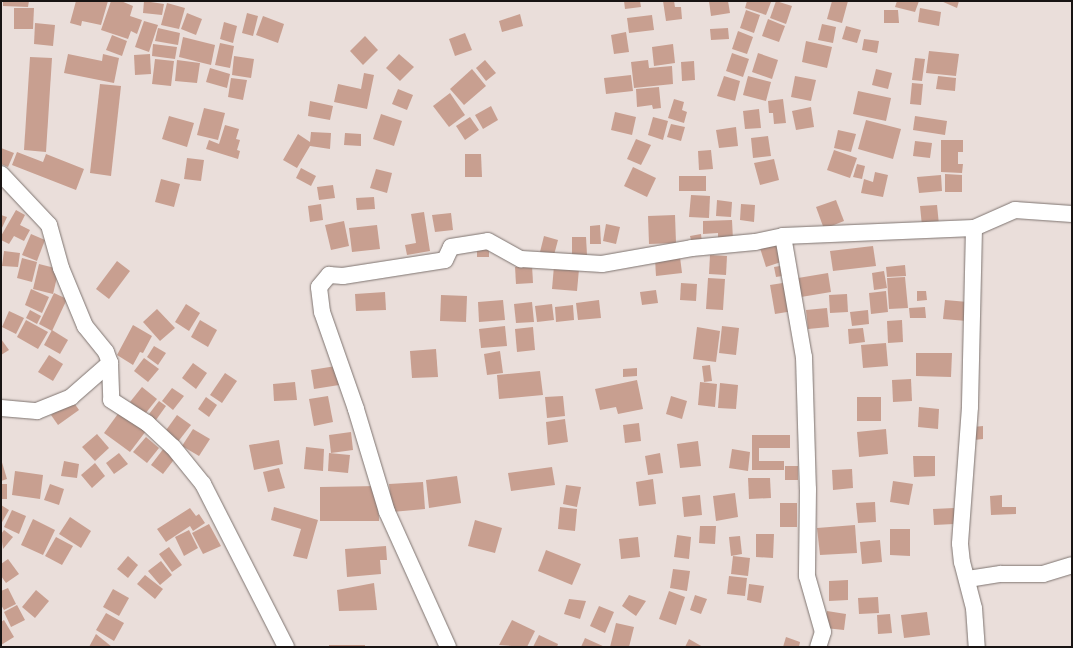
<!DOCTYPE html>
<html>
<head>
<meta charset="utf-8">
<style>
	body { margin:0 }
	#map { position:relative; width:1073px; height:648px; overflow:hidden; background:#eadeda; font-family:"Source Sans 3",sans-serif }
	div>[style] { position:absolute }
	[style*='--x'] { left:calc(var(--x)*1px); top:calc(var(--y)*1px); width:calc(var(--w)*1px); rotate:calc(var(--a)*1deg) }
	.building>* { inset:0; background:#c89f90 }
	.roads { filter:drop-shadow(0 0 1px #7e7470) drop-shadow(0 0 1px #7e7470) }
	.minor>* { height:16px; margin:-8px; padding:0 8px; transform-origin:8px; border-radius:8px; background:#fff }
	span { translate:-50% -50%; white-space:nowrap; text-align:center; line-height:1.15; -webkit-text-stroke:4px #eadeda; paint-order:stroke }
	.frame { position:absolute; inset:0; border:2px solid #181413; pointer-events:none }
</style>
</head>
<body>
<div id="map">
	<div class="building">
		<div style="clip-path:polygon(3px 1px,29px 1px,28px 7px,3px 6px)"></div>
		<div style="clip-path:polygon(76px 1px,108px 1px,101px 25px,82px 21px,81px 26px,70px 23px)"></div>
		<div style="clip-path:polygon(111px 1px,121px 1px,133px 6px,130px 16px,142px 20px,137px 34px,131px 31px,128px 39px,101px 30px)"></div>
		<div style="clip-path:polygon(144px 1px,164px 4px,162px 15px,143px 13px)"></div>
		<div style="clip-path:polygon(624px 1px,640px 1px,641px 7px,625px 9px)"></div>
		<div style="clip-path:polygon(663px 1px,674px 1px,675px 7px,681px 7px,682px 19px,666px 21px)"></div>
		<div style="clip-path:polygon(709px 1px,728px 1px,730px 13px,711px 16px)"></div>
		<div style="clip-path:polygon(747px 1px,770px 1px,771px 2px,766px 15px,745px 8px)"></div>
		<div style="clip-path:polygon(776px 1px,792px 6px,786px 24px,770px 18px)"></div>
		<div style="clip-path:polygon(832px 1px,848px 1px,842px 23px,827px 19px)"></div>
		<div style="clip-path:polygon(897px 1px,919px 1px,915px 12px,895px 7px)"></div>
		<div style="clip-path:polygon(941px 1px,959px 1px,957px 8px)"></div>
		<div style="clip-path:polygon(167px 3px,185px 8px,179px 29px,161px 25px)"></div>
		<div style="clip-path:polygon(14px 8px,34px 8px,33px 29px,14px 29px)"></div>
		<div style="clip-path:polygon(920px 8px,941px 12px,939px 26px,918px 22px)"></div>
		<div style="clip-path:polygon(746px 10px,760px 15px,754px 33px,740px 28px)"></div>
		<div style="clip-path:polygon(884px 10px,898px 10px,899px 23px,884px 23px)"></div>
		<div style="clip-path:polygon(187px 13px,202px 19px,196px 35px,181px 29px)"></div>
		<div style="clip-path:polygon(247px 13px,258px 16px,253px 36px,242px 33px)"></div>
		<div style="clip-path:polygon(520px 14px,523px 26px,502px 32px,499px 21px)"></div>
		<div style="clip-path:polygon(652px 15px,654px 30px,629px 33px,627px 18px)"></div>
		<div style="clip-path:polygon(263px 16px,284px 24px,278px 43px,256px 35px)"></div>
		<div style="clip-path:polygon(768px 19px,785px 26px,779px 42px,762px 36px)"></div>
		<div style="clip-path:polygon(144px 21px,158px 25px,149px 52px,135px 47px)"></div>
		<div style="clip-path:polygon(224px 22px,237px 26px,233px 43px,220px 39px)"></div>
		<div style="clip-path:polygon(35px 23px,55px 25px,53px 46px,34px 44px)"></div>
		<div style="clip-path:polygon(822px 24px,836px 27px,833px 43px,818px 40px)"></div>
		<div style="clip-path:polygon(846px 26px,861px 30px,857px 43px,842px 39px)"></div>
		<div style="clip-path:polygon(158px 28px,180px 33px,178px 45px,155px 41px)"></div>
		<div style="clip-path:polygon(728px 28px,729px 39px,711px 40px,710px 29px)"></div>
		<div style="clip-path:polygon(738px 31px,753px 37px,747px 54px,732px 49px)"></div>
		<div style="clip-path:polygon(626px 32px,629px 52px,614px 54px,611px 35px)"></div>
		<div style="clip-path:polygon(465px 33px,472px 50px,455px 56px,449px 39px)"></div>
		<div style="clip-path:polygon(112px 35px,127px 41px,122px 56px,106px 50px)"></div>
		<div style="clip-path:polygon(365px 36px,378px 50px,363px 65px,350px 51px)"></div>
		<div style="clip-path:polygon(183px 37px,215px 45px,211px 65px,179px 57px)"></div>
		<div style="clip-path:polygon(864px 39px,879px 41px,877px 53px,862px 50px)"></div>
		<div style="clip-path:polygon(806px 41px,832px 47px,827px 68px,802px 62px)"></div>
		<div style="clip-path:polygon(220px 43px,234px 46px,230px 68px,215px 65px)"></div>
		<div style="clip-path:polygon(153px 44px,177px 47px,175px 59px,152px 56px)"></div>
		<div style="clip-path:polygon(673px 44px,675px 63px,654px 66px,652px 47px)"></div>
		<div style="clip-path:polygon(929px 51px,959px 54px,956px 76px,926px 73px)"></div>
		<div style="clip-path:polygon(732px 53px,749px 59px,743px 77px,726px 71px)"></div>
		<div style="clip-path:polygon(758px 53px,778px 60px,772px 79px,752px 72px)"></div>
		<div style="clip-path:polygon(68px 54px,102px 61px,103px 54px,119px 58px,114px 83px,64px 73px)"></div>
		<div style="clip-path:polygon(150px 54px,151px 74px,135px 75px,134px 55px)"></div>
		<div style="clip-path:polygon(399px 54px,414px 67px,400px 81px,386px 68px)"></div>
		<div style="clip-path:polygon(234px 56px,254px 59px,251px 78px,232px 75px)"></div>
		<div style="clip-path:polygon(30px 57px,52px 58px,46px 152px,24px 150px)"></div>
		<div style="clip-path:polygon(915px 58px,925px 59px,922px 81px,912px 80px)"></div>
		<div style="clip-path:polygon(155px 59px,174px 61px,171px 86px,152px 84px)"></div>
		<div style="clip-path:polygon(177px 60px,200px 63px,197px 83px,175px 81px)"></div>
		<div style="clip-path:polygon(485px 60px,496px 73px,486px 81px,476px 68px)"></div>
		<div style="clip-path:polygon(648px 60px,649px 68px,672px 66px,673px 84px,634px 88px,631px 62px)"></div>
		<div style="clip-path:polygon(694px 61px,695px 80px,682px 81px,681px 62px)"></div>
		<div style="clip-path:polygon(210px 68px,230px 74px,227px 88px,206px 82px)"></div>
		<div style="clip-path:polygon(472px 69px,486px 86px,464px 105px,450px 89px)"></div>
		<div style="clip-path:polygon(876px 69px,892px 73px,888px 89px,872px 85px)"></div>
		<div style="clip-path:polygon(364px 73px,374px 75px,367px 109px,334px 102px,338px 84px,361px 89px)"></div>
		<div style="clip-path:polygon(631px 75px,633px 91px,606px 94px,604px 78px)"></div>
		<div style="clip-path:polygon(724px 76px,740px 81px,735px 101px,717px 96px)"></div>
		<div style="clip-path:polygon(748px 76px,771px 82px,766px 101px,743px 95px)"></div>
		<div style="clip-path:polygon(795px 76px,816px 80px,811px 101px,791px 97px)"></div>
		<div style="clip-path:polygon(938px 76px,956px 78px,955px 91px,936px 89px)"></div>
		<div style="clip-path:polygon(231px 78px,247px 80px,243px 100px,228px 97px)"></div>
		<div style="clip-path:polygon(912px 83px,923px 84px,921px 105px,910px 104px)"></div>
		<div style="clip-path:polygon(100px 84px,121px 86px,111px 176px,90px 173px)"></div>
		<div style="clip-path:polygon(659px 87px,661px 108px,653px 109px,652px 105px,637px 107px,636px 89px)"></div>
		<div style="clip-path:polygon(398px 89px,413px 95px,407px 110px,392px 104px)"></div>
		<div style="clip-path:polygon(858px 91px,891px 98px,886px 121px,853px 114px)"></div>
		<div style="clip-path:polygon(450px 93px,465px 115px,449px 127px,433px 106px)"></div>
		<div style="clip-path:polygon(674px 99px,684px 102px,682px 110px,687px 112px,684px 123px,668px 118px)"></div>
		<div style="clip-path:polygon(783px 99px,786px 123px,774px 124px,773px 113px,769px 113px,768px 101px)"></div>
		<div style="clip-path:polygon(310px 101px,333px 106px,330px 120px,308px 116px)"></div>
		<div style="clip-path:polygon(491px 106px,498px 120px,483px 129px,475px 115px)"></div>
		<div style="clip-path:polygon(811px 107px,814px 127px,796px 130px,792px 111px)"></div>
		<div style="clip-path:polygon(204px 108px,225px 113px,218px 140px,197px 135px)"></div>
		<div style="clip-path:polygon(759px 109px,761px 128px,745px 129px,743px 111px)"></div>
		<div style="clip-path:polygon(615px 112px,636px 117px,632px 135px,611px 130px)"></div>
		<div style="clip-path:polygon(381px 114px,402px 121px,394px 146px,373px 139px)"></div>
		<div style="clip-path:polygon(169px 116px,194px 123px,187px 147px,162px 139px)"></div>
		<div style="clip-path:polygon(915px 116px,947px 121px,945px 135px,913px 130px)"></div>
		<div style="clip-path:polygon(470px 117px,479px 130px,465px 140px,456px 126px)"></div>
		<div style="clip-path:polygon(653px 117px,668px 121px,663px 140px,648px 135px)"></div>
		<div style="clip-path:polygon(866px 120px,901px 129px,893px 159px,858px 149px)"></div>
		<div style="clip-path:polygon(671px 124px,685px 127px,681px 141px,667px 137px)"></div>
		<div style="clip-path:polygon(225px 125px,239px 129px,236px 139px,240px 140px,237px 150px,240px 151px,238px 159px,206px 149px,209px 140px,219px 144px)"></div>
		<div style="clip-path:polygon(736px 127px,738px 146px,719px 148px,716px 130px)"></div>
		<div style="clip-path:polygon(838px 130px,856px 134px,851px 152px,834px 148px)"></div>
		<div style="clip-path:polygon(311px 132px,331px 133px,330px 149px,310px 146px,297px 168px,283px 160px,298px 134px,310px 142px)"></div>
		<div style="clip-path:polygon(345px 133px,361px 134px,361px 146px,344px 145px)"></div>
		<div style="clip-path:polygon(768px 136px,771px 156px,753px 158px,751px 138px)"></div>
		<div style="clip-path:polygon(636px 139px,651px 145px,641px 165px,627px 159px)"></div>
		<div style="clip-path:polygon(941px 140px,963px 140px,963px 152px,958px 152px,958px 164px,963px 164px,962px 173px,941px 172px)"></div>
		<div style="clip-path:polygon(915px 141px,932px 143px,930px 158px,913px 156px)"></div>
		<div style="clip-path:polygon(1px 148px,14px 153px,8px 167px,1px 164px)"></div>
		<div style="clip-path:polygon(711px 150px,713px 169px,699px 170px,698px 151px)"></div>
		<div style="clip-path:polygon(834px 150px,857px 158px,850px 178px,827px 170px)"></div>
		<div style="clip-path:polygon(17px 152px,43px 162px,46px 154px,84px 169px,76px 190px,12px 165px)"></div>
		<div style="clip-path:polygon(465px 154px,481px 154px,482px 177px,465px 177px)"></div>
		<div style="clip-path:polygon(187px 158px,204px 160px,201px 181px,184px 179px)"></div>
		<div style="clip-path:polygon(774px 159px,779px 180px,760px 185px,754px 163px)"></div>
		<div style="clip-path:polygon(857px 164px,865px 166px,862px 179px,853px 177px)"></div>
		<div style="clip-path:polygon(633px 167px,656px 178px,647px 197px,624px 186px)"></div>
		<div style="clip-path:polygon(301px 168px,316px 176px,311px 186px,296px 178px)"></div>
		<div style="clip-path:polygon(376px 169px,392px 173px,387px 193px,370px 188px)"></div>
		<div style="clip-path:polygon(875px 172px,888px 175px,883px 197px,861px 193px,864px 179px,873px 182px)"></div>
		<div style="clip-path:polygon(945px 174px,962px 175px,962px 192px,945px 192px)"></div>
		<div style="clip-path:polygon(941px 175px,942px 191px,919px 193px,917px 177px)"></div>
		<div style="clip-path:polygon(679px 176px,706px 176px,706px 191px,679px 191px)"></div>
		<div style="clip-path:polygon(161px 179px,180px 184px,174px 207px,155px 202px)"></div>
		<div style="clip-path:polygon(333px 185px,335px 198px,319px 200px,317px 187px)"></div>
		<div style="clip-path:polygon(691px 195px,710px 196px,709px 218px,689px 217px)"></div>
		<div style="clip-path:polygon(374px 197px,375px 209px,357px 210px,356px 198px)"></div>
		<div style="clip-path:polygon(717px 200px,732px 202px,731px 217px,716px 216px)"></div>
		<div style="clip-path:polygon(836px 200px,844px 221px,824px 229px,816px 207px)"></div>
		<div style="clip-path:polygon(321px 204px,323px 220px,310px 222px,308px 206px)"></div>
		<div style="clip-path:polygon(741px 204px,755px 205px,754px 222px,740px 220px)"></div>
		<div style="clip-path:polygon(937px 205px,939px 225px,922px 226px,920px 206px)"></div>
		<div style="clip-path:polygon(16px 210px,25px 215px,20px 225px,30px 230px,24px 241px,14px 236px,9px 244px,1px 240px,1px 236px)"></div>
		<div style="clip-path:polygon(424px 212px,430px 251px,407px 255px,405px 245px,416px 243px,411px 214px)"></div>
		<div style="clip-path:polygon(451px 213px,453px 230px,435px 232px,432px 215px)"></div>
		<div style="clip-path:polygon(1px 215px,7px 217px,1px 230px)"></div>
		<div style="clip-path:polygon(675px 215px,676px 243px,649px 244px,648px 216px)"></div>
		<div style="clip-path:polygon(732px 220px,733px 240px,718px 241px,718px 233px,703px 234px,703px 221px)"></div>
		<div style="clip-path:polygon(344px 221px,349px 246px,331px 250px,325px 225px)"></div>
		<div style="clip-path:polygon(606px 224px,620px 227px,616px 244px,603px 241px)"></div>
		<div style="clip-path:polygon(377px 225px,380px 249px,352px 252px,349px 228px)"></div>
		<div style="clip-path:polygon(600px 225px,601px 244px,590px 244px,590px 226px)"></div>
		<div style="clip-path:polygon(31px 234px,45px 240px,37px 261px,22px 255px)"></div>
		<div style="clip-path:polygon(701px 234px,702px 243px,692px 244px,690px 236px)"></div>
		<div style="clip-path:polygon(544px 236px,558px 240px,554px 255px,540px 252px)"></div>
		<div style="clip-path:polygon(572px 237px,586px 237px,587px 255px,572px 256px)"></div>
		<div style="clip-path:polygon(779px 242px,784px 261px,766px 267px,760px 248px)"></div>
		<div style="clip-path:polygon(477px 246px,489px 246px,489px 257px,477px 257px)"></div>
		<div style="clip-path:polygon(873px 246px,876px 266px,833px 271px,830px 251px)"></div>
		<div style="clip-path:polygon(4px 251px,20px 253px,18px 267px,2px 266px)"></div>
		<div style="clip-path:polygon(710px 255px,727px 256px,726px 275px,709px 274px)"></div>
		<div style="clip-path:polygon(680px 257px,682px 273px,656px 276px,655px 259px)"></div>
		<div style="clip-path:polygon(22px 258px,37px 262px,32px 282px,17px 278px)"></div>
		<div style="clip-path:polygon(117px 261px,130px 271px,109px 299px,96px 289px)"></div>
		<div style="clip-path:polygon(39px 264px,59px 269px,53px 294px,33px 289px)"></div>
		<div style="clip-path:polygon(532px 265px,533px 283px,516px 284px,515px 267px)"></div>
		<div style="clip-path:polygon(786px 265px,788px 275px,776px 277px,774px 267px)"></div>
		<div style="clip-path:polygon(905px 265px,906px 276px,887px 277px,886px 267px)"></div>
		<div style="clip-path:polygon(554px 266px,579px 269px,577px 291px,552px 289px)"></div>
		<div style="clip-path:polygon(884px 271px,887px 288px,874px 290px,872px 273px)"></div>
		<div style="clip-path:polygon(828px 273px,831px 292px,801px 297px,798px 278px)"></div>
		<div style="clip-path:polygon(905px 277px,908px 308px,889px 309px,887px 278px)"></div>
		<div style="clip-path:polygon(708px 278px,725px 279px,723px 310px,706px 309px)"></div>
		<div style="clip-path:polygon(789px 282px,793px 311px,775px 314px,770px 285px)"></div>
		<div style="clip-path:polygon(681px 283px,697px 284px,696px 301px,680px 300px)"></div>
		<div style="clip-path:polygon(31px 289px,49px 297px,42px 313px,25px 305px)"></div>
		<div style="clip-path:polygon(656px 290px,658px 303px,642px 305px,640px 292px)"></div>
		<div style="clip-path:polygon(886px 291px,888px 312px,871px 314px,869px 293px)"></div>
		<div style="clip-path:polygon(917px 291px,926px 291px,927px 300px,917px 301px)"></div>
		<div style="clip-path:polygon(385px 292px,386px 310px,356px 311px,355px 294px)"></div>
		<div style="clip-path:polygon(54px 293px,67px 299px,52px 331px,39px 324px)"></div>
		<div style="clip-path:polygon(847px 294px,848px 312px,830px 313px,829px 295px)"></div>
		<div style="clip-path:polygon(441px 295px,467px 296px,466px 322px,440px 321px)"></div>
		<div style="clip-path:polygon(503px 300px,505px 320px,479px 322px,478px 302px)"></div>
		<div style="clip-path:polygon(599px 300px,601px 318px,578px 320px,576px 303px)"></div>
		<div style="clip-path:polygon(945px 300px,968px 302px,967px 321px,943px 319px)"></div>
		<div style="clip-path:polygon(532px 302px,534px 322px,516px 323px,514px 304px)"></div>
		<div style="clip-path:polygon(186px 304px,200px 313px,189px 331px,175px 322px)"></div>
		<div style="clip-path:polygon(552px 304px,554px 320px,537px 322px,535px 306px)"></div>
		<div style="clip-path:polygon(573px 305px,574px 320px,556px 322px,555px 307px)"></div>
		<div style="clip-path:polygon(925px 307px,926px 318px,910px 318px,909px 308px)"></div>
		<div style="clip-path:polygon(827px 308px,829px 327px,808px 329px,806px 310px)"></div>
		<div style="clip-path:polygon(157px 309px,175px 328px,160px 341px,143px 322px)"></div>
		<div style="clip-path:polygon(30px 310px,41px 316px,37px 324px,26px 318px)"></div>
		<div style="clip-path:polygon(868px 310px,869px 324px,852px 326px,850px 312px)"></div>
		<div style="clip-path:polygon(9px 311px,24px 318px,16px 334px,2px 327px)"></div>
		<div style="clip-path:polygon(26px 320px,48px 332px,38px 349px,17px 337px)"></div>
		<div style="clip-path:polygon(200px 320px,217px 330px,208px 347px,191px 337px)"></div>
		<div style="clip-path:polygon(902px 320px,903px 342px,888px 343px,887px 321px)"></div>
		<div style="clip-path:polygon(133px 325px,152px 336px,143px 353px,140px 352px,133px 365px,117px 355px)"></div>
		<div style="clip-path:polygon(505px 326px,507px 346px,481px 348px,479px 329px)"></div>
		<div style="clip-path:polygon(722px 326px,739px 328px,736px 355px,719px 353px)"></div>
		<div style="clip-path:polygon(533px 327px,535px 350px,517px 352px,515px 329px)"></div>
		<div style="clip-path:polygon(697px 327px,720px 331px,716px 362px,693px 359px)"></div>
		<div style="clip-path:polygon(863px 328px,865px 342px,849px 344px,848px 329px)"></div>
		<div style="clip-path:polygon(52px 330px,68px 340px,60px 354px,44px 345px)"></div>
		<div style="clip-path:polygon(1px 339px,9px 350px,1px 355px)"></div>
		<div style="clip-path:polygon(886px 343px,888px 366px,863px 368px,861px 345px)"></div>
		<div style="clip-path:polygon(154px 346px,166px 353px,158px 365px,147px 357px)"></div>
		<div style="clip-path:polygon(436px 349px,438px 377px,412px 378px,410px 351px)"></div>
		<div style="clip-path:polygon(500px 351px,503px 373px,487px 375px,484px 354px)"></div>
		<div style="clip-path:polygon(916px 353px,952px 353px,951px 377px,916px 376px)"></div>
		<div style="clip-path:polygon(49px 355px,63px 364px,53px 381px,38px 372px)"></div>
		<div style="clip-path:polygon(144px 358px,159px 369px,148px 382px,134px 371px)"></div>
		<div style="clip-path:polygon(193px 363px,207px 373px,196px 389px,182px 378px)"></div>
		<div style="clip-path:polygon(710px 365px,712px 381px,704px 382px,702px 366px)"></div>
		<div style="clip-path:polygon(336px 366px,339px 385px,314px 389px,311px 370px)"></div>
		<div style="clip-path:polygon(637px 368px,637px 376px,623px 377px,623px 369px)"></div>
		<div style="clip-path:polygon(540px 371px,543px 395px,499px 399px,497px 375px)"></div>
		<div style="clip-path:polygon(225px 373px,237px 381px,222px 403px,210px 395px)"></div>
		<div style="clip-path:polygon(911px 379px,912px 401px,893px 402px,892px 380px)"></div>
		<div style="clip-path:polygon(637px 380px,643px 409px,618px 414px,616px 407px,600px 410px,595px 389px)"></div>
		<div style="clip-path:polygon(295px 382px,297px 400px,274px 401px,273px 384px)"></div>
		<div style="clip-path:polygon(700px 382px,717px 384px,715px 407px,698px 405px)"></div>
		<div style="clip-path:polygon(720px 383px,738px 385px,736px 409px,718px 408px)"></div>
		<div style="clip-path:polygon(142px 387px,157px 399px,145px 414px,130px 402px)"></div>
		<div style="clip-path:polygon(172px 388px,184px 396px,173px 410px,162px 401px)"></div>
		<div style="clip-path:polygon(328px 396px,333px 422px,314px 426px,309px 399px)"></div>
		<div style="clip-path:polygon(563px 396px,565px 416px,547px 418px,545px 397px)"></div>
		<div style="clip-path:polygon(671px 396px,687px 401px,682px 419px,666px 414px)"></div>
		<div style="clip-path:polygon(206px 397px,217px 405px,209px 417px,198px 409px)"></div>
		<div style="clip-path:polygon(857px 397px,881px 397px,881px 421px,857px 421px)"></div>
		<div style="clip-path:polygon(72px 400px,79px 410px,58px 425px,51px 415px)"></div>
		<div style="clip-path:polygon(159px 401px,166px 406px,156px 420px,149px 414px)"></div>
		<div style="clip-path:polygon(919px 407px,939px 409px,938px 429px,918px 427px)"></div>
		<div style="clip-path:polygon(120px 411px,146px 431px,130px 452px,104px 433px)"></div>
		<div style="clip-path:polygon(177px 415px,191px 425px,177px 443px,164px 433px)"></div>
		<div style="clip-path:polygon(565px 419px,568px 442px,548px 445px,546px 422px)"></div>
		<div style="clip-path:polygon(639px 423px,641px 441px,625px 443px,623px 425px)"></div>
		<div style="clip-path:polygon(983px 426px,983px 439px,974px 440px,973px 427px)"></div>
		<div style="clip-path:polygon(193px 429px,210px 439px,199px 456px,182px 446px)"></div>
		<div style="clip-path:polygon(886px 429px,888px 454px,859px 457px,857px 432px)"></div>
		<div style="clip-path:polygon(351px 432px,353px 450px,331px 453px,329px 435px)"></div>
		<div style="clip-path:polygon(97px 434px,109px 448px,95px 461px,82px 447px)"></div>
		<div style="clip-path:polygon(752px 435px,790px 435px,790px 448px,759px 448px,759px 461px,784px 461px,784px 470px,752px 470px)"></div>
		<div style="clip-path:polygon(146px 437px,159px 448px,147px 463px,133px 452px)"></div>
		<div style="clip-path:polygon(279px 440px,283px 464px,254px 470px,249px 445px)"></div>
		<div style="clip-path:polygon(698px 441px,701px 466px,680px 468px,677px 444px)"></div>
		<div style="clip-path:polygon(306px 447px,324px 449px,323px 471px,304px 469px)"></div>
		<div style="clip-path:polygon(164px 448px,176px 457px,163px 474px,151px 465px)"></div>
		<div style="clip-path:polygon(732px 449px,750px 452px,748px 471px,729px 468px)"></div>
		<div style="clip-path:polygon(119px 453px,128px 464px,114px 474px,106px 463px)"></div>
		<div style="clip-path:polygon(329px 453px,350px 455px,348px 473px,328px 471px)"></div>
		<div style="clip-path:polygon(660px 453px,663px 473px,648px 475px,645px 456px)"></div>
		<div style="clip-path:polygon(913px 456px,935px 456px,935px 476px,914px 477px)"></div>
		<div style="clip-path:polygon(1px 459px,7px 479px,1px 481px)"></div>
		<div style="clip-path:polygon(64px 461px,79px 464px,77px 478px,61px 476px)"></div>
		<div style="clip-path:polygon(95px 463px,105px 476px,92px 488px,81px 475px)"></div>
		<div style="clip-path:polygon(785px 466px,798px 466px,798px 480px,785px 480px)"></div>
		<div style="clip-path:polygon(552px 467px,555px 485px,511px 491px,508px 473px)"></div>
		<div style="clip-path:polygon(279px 468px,285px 488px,268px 492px,263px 472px)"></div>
		<div style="clip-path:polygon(852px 469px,853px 488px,833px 490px,832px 470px)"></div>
		<div style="clip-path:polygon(15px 471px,43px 475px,40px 499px,12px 495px)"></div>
		<div style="clip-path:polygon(457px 476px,461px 503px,429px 508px,426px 480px)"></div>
		<div style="clip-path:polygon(748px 478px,770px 478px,771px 498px,749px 499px)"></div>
		<div style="clip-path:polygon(653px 479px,656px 504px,639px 506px,636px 482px)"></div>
		<div style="clip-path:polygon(893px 481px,913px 484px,909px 505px,890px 502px)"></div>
		<div style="clip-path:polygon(423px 482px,425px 509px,392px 512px,389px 484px)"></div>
		<div style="clip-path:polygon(1px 484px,7px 484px,7px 499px,1px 499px)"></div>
		<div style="clip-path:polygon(50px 484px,64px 489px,59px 505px,44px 500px)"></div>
		<div style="clip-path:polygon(566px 485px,581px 487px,577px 507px,563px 504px)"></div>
		<div style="clip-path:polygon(378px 486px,379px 521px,320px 521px,320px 487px)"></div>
		<div style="clip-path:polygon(735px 493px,738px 517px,716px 521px,713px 496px)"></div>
		<div style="clip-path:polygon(700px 495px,702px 515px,684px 517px,682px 497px)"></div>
		<div style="clip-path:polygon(1002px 495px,1002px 507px,1016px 507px,1016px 514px,991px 515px,990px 496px)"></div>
		<div style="clip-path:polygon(875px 502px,876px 522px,858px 523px,856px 503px)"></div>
		<div style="clip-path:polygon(780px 503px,797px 503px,797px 527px,780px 527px)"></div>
		<div style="clip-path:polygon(1px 505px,9px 510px,1px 524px)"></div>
		<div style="clip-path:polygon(274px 507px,318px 520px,307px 559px,293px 556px,301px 529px,271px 520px)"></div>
		<div style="clip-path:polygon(560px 507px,577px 509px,575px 531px,558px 529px)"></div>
		<div style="clip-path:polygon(190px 508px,196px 516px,199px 514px,205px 523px,193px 531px,190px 526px,166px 542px,157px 529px)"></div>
		<div style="clip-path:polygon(954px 508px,954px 524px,934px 525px,933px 509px)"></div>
		<div style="clip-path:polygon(12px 510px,26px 516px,19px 534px,4px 527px)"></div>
		<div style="clip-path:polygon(70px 517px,91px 531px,81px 548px,59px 534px)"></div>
		<div style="clip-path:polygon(33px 519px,55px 530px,43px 555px,21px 545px)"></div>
		<div style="clip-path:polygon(475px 520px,502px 528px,495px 553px,468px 546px)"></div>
		<div style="clip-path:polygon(209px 524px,221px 546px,203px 554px,192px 533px)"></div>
		<div style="clip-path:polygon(855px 525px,857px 553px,820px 555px,817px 528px)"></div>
		<div style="clip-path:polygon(700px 526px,716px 526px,715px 544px,699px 543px)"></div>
		<div style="clip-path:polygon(890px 529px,910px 529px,910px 556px,890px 555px)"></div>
		<div style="clip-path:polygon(4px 530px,13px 537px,3px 549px,1px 534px)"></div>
		<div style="clip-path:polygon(189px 530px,198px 548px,184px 556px,175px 537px)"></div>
		<div style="clip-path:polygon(756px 534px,774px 534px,773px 558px,756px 557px)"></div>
		<div style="clip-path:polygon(677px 535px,691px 537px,689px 559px,674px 557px)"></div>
		<div style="clip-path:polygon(740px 536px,742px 554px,731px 556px,729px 537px)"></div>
		<div style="clip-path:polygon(56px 537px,73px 546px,62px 565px,45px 556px)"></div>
		<div style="clip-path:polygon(638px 537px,640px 557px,621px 559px,619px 539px)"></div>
		<div style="clip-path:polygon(880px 540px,882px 562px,862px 564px,860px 542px)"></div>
		<div style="clip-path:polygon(386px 546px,387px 560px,380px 560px,381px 574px,347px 577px,345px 549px)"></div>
		<div style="clip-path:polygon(169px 547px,182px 565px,172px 572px,159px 554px)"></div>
		<div style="clip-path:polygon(546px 550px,581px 564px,572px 585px,538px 571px)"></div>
		<div style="clip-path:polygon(128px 556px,138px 565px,128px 578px,117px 569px)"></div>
		<div style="clip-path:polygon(733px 556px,750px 558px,748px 576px,731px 574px)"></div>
		<div style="clip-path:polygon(8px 559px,19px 574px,6px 583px,1px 576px,1px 564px)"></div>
		<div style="clip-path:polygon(161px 561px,172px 575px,160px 585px,148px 571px)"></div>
		<div style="clip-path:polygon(673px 569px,690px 571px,687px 591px,670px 588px)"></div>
		<div style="clip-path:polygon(145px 575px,163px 589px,155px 599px,137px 584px)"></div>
		<div style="clip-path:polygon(729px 576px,747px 578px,745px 596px,727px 594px)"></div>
		<div style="clip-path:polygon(848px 580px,848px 600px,829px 601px,829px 581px)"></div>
		<div style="clip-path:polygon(374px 583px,377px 610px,339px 611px,337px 590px)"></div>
		<div style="clip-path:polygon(749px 584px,764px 586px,761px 603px,747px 600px)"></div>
		<div style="clip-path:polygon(8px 588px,16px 604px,4px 610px,1px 605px,1px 591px)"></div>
		<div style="clip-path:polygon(113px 589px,129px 598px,119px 616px,103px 607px)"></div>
		<div style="clip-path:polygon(36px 590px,49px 601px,35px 618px,22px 607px)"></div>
		<div style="clip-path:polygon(669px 591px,685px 597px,676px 625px,659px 619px)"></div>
		<div style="clip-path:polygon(629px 595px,646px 601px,636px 616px,622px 606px)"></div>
		<div style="clip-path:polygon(695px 595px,707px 599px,701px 614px,690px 610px)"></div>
		<div style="clip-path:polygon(878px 597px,879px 613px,859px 614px,858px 598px)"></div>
		<div style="clip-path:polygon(569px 599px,586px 601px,580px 619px,564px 614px)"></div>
		<div style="clip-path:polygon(17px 605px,25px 620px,11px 627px,4px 612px)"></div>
		<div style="clip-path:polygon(599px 606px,614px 612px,605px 633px,590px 626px)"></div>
		<div style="clip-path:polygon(827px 611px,846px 614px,844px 630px,825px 628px)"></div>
		<div style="clip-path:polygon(927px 612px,930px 635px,904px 638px,901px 615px)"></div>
		<div style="clip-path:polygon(106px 613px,124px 623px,114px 641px,96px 630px)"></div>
		<div style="clip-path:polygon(890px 614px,892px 633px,878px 634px,877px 615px)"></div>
		<div style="clip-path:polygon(4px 620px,14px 637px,1px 645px,1px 622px)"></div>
		<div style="clip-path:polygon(512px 620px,535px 631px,527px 647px,499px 645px)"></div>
		<div style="clip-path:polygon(616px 623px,634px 627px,629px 647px,610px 647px)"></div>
		<div style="clip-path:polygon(96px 634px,112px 647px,89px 647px)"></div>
		<div style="clip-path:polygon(539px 635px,558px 644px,557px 647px,533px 647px)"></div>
		<div style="clip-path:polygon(786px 637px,800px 642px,799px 647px,783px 647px)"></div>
		<div style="clip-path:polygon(585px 638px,605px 647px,581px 647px)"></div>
		<div style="clip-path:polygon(689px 639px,703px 647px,685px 647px)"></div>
		<div style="clip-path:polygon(329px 645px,365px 645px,365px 647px,329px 647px)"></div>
	</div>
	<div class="roads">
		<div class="minor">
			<div style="--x:1;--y:174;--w:70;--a:46.7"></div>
			<div style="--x:49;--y:225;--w:45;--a:74.4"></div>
			<div style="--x:61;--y:268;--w:63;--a:67.5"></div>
			<div style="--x:85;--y:326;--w:33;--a:51"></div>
			<div style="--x:106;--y:352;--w:12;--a:70"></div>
			<div style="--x:110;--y:363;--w:37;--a:88"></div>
			<div style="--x:111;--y:400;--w:43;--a:32.6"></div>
			<div style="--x:147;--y:423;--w:35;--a:43"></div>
			<div style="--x:173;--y:447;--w:48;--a:51"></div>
			<div style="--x:203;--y:484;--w:183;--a:63"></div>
			<div style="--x:974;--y:228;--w:179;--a:91.3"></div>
			<div style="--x:970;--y:407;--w:137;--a:94.2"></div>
			<div style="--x:960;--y:544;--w:18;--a:84"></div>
			<div style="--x:962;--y:562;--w:48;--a:75.4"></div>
			<div style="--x:974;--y:608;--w:39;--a:86"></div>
			<div style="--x:783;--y:236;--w:123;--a:80.2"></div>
			<div style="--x:804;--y:357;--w:132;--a:88.3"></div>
			<div style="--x:808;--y:489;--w:87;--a:90.7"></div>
			<div style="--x:807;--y:576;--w:58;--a:74.1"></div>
			<div style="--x:823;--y:632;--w:16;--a:108"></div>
			<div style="--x:1;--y:408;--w:36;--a:5"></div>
			<div style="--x:37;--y:411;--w:37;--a:-22"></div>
			<div style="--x:71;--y:397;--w:52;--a:-41.1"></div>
			<div style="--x:968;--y:579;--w:33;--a:-9"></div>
			<div style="--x:1001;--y:574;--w:42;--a:0"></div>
			<div style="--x:1043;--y:574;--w:30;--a:-17"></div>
			<div style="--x:448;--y:647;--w:148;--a:-114.3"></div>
			<div style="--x:387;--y:512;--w:108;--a:-106.8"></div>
			<div style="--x:356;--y:409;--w:103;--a:-109.3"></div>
			<div style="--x:322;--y:312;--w:25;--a:-97"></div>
			<div style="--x:319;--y:287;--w:16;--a:-50"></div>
			<div style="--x:329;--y:275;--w:14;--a:4"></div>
			<div style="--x:343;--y:276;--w:103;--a:-8.9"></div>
			<div style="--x:445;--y:260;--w:14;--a:-65"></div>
			<div style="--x:451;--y:247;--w:37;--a:-9"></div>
			<div style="--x:488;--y:241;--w:38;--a:29"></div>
			<div style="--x:521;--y:259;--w:81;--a:3.5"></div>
			<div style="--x:602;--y:264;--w:91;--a:-10.1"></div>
			<div style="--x:692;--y:248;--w:63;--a:-5.4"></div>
			<div style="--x:755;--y:242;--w:29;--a:-12"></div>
			<div style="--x:783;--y:236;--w:191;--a:-2.4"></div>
			<div style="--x:974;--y:228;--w:45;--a:-23.7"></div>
			<div style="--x:1015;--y:210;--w:57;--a:4"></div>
		</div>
	</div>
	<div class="frame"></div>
</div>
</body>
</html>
